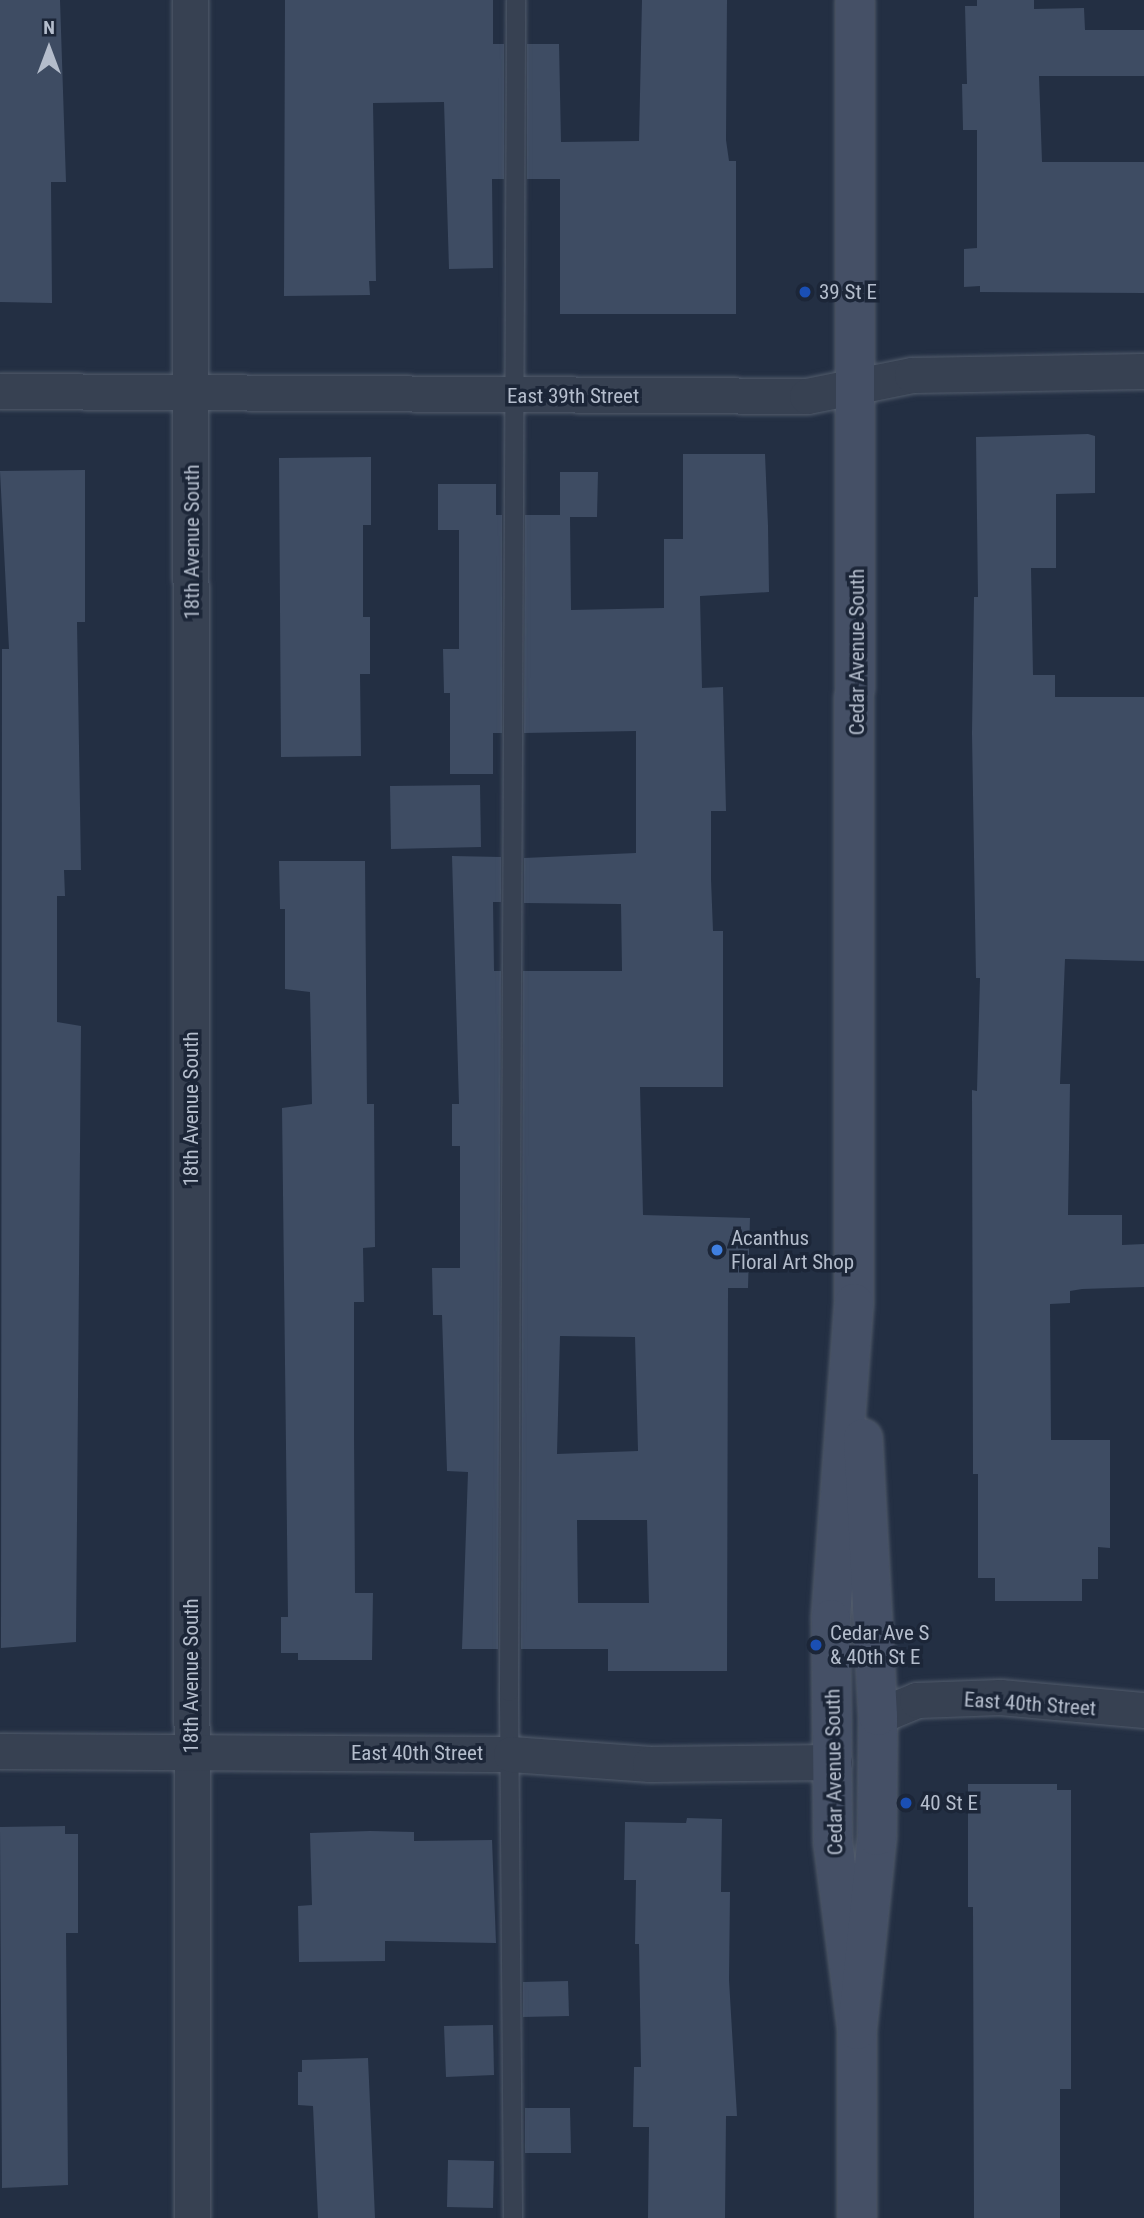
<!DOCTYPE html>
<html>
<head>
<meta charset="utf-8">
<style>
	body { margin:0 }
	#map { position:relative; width:1144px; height:2218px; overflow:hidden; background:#232f43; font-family:"Roboto Condensed",sans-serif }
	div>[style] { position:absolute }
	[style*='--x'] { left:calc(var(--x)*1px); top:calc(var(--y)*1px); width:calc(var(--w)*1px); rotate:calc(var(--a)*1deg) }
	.building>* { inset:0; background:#3e4c63 }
	.roads { filter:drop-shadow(0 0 2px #525c6c) drop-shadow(0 0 2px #525c6c) }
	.lane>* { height:18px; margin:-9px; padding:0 9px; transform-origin:9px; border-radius:9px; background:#374152 }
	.street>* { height:35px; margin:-17.5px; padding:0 17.5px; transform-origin:17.5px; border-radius:17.5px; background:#374152 }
	.secondary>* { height:38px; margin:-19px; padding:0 19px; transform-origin:19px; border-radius:19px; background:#455066 }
	.dots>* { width:19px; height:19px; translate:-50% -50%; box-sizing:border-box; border:4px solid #1c2638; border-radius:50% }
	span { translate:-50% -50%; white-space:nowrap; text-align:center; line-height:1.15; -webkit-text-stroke:7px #1c2638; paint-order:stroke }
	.poi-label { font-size:21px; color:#b4bdcc }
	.left { translate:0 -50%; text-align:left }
	.street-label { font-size:21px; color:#b4bdcc }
	.north { position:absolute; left:14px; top:14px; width:70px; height:70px; -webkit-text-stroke:5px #1c2638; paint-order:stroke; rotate:0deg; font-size:19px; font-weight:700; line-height:28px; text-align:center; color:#b4bdcc }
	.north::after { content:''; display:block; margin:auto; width:24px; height:32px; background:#b4bdcc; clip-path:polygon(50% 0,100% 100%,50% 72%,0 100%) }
</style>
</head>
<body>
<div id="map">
	<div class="building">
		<div style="clip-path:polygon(0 0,60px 0,66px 182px,51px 182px,52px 303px,0 302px)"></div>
		<div style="clip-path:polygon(285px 0,493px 0,493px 44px,504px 44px,504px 179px,492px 179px,493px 268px,449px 269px,444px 102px,373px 103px,376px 281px,369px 281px,370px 295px,284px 296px)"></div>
		<div style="clip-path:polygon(642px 0,727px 0,726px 140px,729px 161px,736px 161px,736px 314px,560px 314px,560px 179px,527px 179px,527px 44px,559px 44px,561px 142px,639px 141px)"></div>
		<div style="clip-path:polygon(977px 0,1034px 0,1034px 9px,1084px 8px,1085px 30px,1144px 30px,1144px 76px,1039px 76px,1042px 162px,1144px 162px,1144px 293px,980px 292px,980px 286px,964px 287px,964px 249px,977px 248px,977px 130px,963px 130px,962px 84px,967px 84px,965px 6px,977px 6px)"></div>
		<div style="clip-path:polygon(1088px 434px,1095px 436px,1095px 493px,1056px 494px,1056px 568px,1031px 568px,1033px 675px,1055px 675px,1055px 697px,1144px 697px,1144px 961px,1065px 959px,1060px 1084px,1070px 1084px,1068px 1215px,1122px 1215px,1122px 1245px,1144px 1244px,1144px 1287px,1082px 1289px,1070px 1291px,1070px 1303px,1050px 1304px,1051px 1440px,1110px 1440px,1110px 1548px,1098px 1547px,1098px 1579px,1082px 1579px,1082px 1601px,995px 1601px,995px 1578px,978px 1578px,978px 1474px,973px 1474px,972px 1090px,977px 1091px,980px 978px,976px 978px,972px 733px,974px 597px,978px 597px,976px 437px)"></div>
		<div style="clip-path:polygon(evenodd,683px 454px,765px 454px,768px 526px,769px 592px,700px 596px,702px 688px,723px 687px,726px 811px,711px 811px,711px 879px,713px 931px,723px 931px,723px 1087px,640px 1087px,643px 1215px,750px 1218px,748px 1288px,728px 1288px,727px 1671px,608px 1671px,608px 1649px,521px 1649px,523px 971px,622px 971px,621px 904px,524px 903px,524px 858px,636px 853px,636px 731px,524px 733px,525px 515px,560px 515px,560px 472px,598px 472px,597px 517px,570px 517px,571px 610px,664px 608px,664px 539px,683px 539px,683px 454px,560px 1336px,635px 1337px,638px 1451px,557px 1454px,560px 1336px,683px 454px,577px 1520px,647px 1520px,649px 1603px,578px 1603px,577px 1520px)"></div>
		<div style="clip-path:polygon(371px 457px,371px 525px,363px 525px,363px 617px,370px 617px,370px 674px,360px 674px,361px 756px,281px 757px,279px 458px)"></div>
		<div style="clip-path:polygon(85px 470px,85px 622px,77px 622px,81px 870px,64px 870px,65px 896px,57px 896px,57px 1022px,81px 1026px,76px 1642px,1px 1648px,2px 649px,9px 649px,0 471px)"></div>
		<div style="clip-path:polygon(438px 484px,496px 484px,496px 515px,502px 515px,502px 733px,493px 733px,493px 774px,450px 774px,450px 693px,444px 693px,443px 649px,459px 649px,459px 530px,438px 530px)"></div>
		<div style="clip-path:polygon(480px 785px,481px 847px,391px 849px,390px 786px)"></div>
		<div style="clip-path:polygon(452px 856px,501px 857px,501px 902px,493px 902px,494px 971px,501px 971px,498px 1649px,462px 1649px,468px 1472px,447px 1471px,442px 1315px,433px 1315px,432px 1268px,460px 1268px,460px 1146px,452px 1146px,452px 1104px,459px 1104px)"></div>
		<div style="clip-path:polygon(279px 861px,365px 861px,367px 1104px,374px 1104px,375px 1247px,363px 1248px,364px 1302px,354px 1302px,354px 1433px,355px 1593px,373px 1593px,372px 1660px,298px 1660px,298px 1653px,281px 1653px,281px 1617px,288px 1617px,282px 1108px,312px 1104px,310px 992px,285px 989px,285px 909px,280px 909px)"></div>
		<div style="clip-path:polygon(968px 1784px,1057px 1784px,1057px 1790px,1071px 1790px,1071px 2089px,1060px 2089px,1060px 2218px,974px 2218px,973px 1907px,968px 1907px)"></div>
		<div style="clip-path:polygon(687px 1818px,722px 1819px,721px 1892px,730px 1892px,729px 1980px,737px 2116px,726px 2116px,725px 2218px,648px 2218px,649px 2127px,633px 2127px,634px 2067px,641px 2067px,639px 1944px,635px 1944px,636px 1880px,624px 1880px,625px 1822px,686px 1823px)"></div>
		<div style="clip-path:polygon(65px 1826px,65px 1834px,78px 1834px,78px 1933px,66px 1933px,68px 2185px,2px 2188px,0 1827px)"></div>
		<div style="clip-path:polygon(370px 1831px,414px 1832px,414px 1841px,492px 1840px,496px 1943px,385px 1941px,385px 1961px,299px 1962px,298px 1906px,312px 1905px,310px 1833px)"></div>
		<div style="clip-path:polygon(568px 1981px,569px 2016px,523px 2017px,523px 1982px)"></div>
		<div style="clip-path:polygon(493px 2025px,494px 2075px,446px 2077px,444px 2026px)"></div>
		<div style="clip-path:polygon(368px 2058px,375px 2218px,318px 2218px,313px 2106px,298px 2105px,298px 2072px,302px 2072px,302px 2060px)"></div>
		<div style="clip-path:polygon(525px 2108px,570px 2108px,571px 2153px,525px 2153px)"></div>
		<div style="clip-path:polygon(448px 2160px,494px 2161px,493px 2208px,447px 2207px)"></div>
	</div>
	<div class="roads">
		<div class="lane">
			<div style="--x:513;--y:2218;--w:526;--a:-90.44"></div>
			<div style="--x:509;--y:1692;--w:1692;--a:-89.76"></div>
		</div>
		<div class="street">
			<div style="--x:190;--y:0;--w:2218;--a:89.95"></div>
			<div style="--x:0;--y:391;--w:807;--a:0.35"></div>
			<div style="--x:807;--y:396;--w:107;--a:-11.3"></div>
			<div style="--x:912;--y:375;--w:232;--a:-1"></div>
			<div style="--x:878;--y:1716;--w:42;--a:-22.3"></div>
			<div style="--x:917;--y:1700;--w:83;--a:-2.1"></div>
			<div style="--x:1000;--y:1697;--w:145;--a:5.2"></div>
			<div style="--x:0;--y:1751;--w:511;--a:0.34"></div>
			<div style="--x:511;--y:1754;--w:139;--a:4.1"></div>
			<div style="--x:650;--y:1764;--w:184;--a:-0.6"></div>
		</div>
		<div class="secondary">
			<div style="--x:855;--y:0;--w:1303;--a:90.04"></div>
			<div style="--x:854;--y:1303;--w:317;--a:94.2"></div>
			<div style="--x:831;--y:1619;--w:223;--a:89.5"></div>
			<div style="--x:833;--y:1842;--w:190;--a:82.7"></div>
			<div style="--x:857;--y:2218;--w:188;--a:-90"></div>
			<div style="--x:857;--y:2030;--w:195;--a:-84.1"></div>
			<div style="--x:877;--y:1836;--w:120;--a:-89.5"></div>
			<div style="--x:878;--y:1716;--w:278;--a:-93.1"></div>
		</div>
	</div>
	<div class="dots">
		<div style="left:805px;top:292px;background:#1a4fb4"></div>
		<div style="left:717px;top:1250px;background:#3f7fe0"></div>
		<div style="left:816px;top:1645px;background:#1a4fb4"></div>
		<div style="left:906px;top:1803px;background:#1a4fb4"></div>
	</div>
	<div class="poi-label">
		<span class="left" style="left:819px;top:292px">39 St E</span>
		<span class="left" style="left:731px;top:1250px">Acanthus<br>Floral Art Shop</span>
		<span class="left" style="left:830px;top:1645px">Cedar Ave S<br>&amp; 40th St E</span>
		<span class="left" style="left:920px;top:1803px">40 St E</span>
	</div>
	<div class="street-label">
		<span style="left:573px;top:396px">East 39th Street</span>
		<span style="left:192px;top:542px;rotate:-90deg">18th Avenue South</span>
		<span style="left:857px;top:652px;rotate:-90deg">Cedar Avenue South</span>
		<span style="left:191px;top:1109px;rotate:-90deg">18th Avenue South</span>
		<span style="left:191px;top:1676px;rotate:-90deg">18th Avenue South</span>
		<span style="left:1030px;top:1704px;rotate:4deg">East 40th Street</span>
		<span style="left:417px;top:1753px">East 40th Street</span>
		<span style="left:834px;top:1772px;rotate:-91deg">Cedar Avenue South</span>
	</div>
	<div class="north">N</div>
</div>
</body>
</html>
